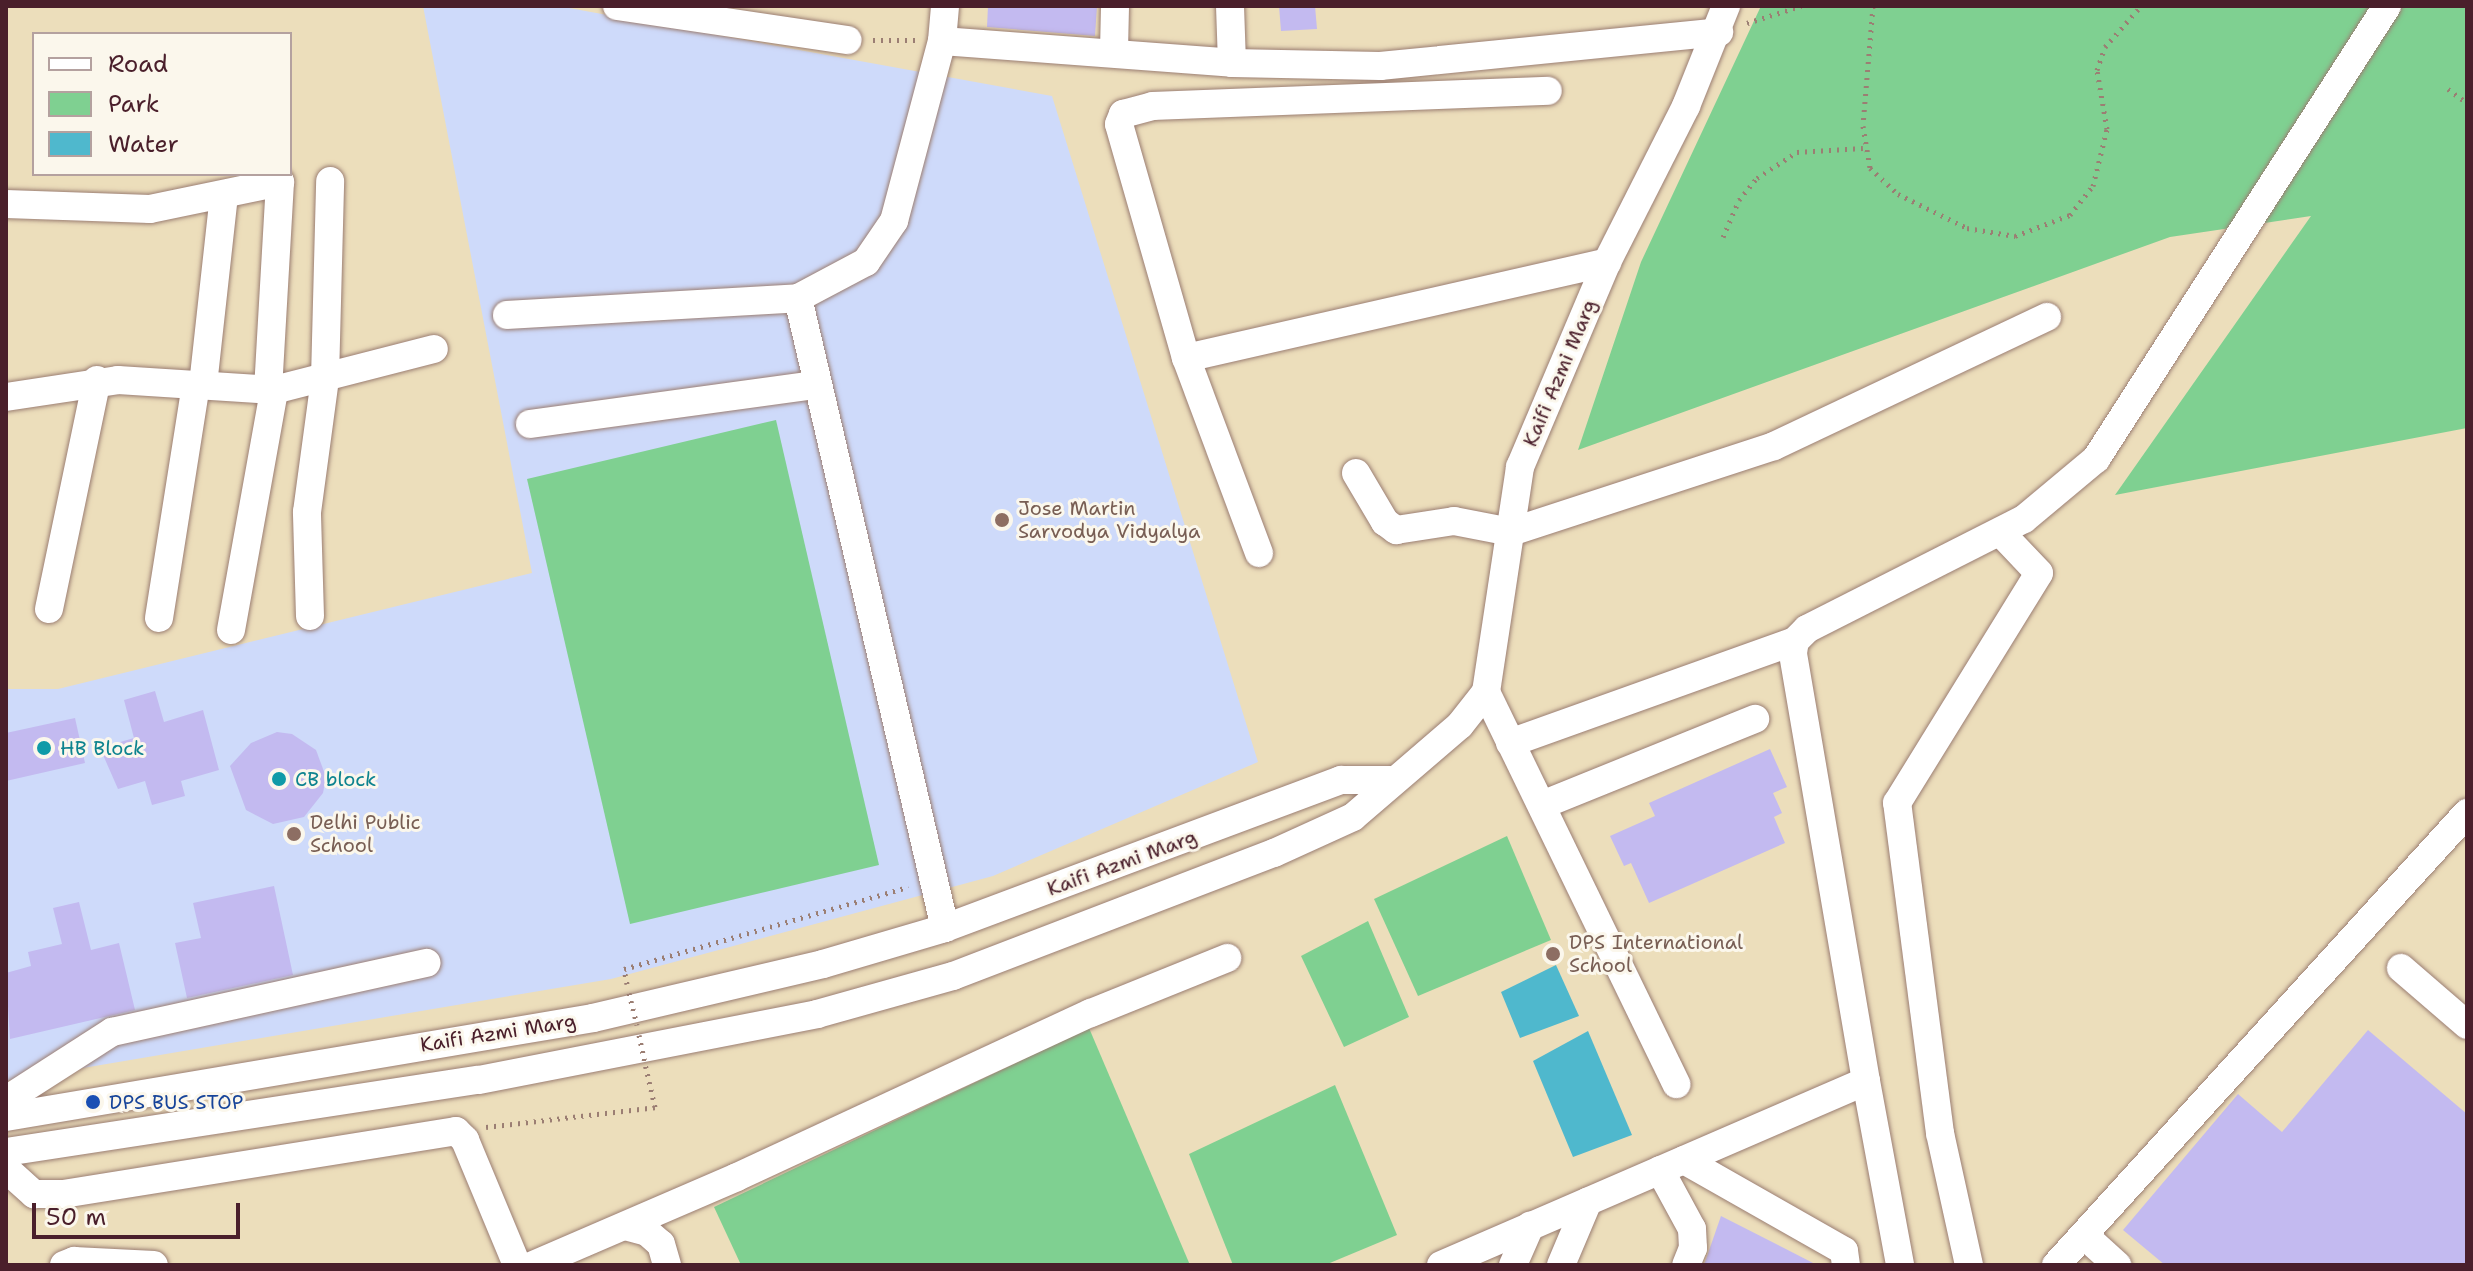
<!DOCTYPE html>
<html>
<head>
<meta charset="utf-8">
<style>
	body { margin:0 }
	#map { position:relative; width:2473px; height:1271px; overflow:hidden; background:#ecdebb; font-family:"Shantell Sans",sans-serif }
	div>[style] { position:absolute }
	[style*='--x'] { left:calc(var(--x)*1px); top:calc(var(--y)*1px); width:calc(var(--w)*1px); rotate:calc(var(--a)*1deg) }
	.built>* { inset:0; background:#cedafa }
	.green>* { inset:0; background:#7fd091 }
	.water>* { inset:0; background:#4fb8cd }
	.building>* { inset:0; background:#c3baf0 }
	.path>* { height:5px; margin-top:-2.5px; transform-origin:0; background:repeating-linear-gradient(90deg,#9b7e73 0 2px,transparent 0 8px) }
	.roads { filter:drop-shadow(0 0 2px #9b7e73) drop-shadow(0 0 2px #9b7e73) }
	.minor>* { height:28px; margin:-14px; padding:0 14px; transform-origin:14px; border-radius:14px; background:#fff }
	.path-bridge>* { height:5px; margin-top:-2.5px; transform-origin:0; background:repeating-linear-gradient(90deg,#9b7e73 0 2px,transparent 0 8px) }
	.dots>* { width:22px; height:22px; translate:-50% -50%; box-sizing:border-box; border:4px solid #fbf7ec; border-radius:50% }
	span { translate:-50% -50%; white-space:nowrap; text-align:center; line-height:1.15; -webkit-text-stroke:6px #fbf7ec; paint-order:stroke }
	.street-label { font-size:20px; color:#4a1f2b }
	.education-label { font-size:20px; color:#785e54 }
	.left { translate:0 -50%; text-align:left }
	.culture-label { font-size:20px; color:#0d838f }
	.transit-label { font-size:20px; color:#164399 }
	.frame { position:absolute; inset:0; border:8px solid #4a1f2b; pointer-events:none }
	.legend { position:absolute; left:32px; top:32px; width:260px; height:144px; box-sizing:border-box; background:#fbf7ec; border:2px solid #b4a19f; margin:0; padding:10px 14px; list-style:none; font-size:24px; color:#4a1f2b }
	.legend li { display:flex; align-items:center; gap:16px; height:40px }
	.legend b { width:40px; border:2px solid #b4a19f }
	.scale { position:absolute; left:32px; top:1203px; width:208px; height:36px; box-sizing:border-box; border:4px solid #4a1f2b; border-top:0; padding-left:10px; font-size:24px; line-height:28px; white-space:nowrap; color:#4a1f2b; -webkit-text-stroke:6px #fbf7ec; paint-order:stroke }
</style>
</head>
<body>
<div id="map">
	<div class="built">
		<div style="clip-path:polygon(423px 6px,558px 6px,1052px 96px,1258px 762px,993px 876px,611px 979px,6px 1081px,6px 689px,58px 689px,532px 573px)"></div>
	</div>
	<div class="green">
		<div style="clip-path:polygon(1761px 6px,2467px 6px,2467px 428px,2115px 495px,2311px 216px,2170px 237px,1578px 450px,1641px 262px)"></div>
		<div style="clip-path:polygon(776px 420px,879px 865px,630px 924px,527px 479px)"></div>
		<div style="clip-path:polygon(1507px 836px,1551px 940px,1418px 996px,1374px 899px)"></div>
		<div style="clip-path:polygon(1368px 921px,1409px 1017px,1344px 1047px,1301px 956px)"></div>
		<div style="clip-path:polygon(1089px 1028px,1190px 1265px,741px 1265px,714px 1207px)"></div>
		<div style="clip-path:polygon(1335px 1085px,1397px 1235px,1325px 1265px,1233px 1265px,1189px 1154px)"></div>
	</div>
	<div class="water">
		<div style="clip-path:polygon(1556px 965px,1579px 1016px,1520px 1038px,1501px 992px)"></div>
		<div style="clip-path:polygon(1588px 1031px,1632px 1135px,1573px 1157px,1533px 1061px)"></div>
	</div>
	<div class="building">
		<div style="clip-path:polygon(988px 6px,1097px 6px,1095px 36px,987px 27px)"></div>
		<div style="clip-path:polygon(1279px 6px,1315px 6px,1317px 29px,1281px 31px)"></div>
		<div style="clip-path:polygon(155px 691px,164px 722px,203px 710px,219px 770px,181px 781px,185px 796px,152px 805px,145px 781px,118px 789px,100px 748px,134px 738px,124px 700px)"></div>
		<div style="clip-path:polygon(75px 718px,85px 763px,6px 781px,6px 733px)"></div>
		<div style="clip-path:polygon(277px 732px,292px 734px,316px 750px,326px 777px,323px 793px,304px 817px,273px 824px,246px 810px,230px 766px,251px 743px)"></div>
		<div style="clip-path:polygon(1770px 749px,1787px 787px,1773px 793px,1782px 813px,1774px 817px,1785px 843px,1649px 903px,1631px 863px,1624px 866px,1610px 836px,1655px 816px,1649px 803px)"></div>
		<div style="clip-path:polygon(274px 886px,293px 975px,187px 998px,175px 943px,201px 938px,193px 903px)"></div>
		<div style="clip-path:polygon(79px 902px,91px 950px,119px 943px,135px 1010px,10px 1039px,6px 973px,31px 966px,28px 952px,62px 944px,53px 908px)"></div>
		<div style="clip-path:polygon(2368px 1030px,2467px 1114px,2467px 1265px,2165px 1265px,2123px 1230px,2238px 1094px,2282px 1132px)"></div>
		<div style="clip-path:polygon(1721px 1216px,1817px 1265px,1704px 1265px)"></div>
	</div>
	<div class="path">
		<div style="--x:1873;--y:6;--w:120;--a:94.8"></div>
		<div style="--x:1863;--y:126;--w:43;--a:80.5"></div>
		<div style="--x:1870;--y:168;--w:38;--a:43"></div>
		<div style="--x:1898;--y:194;--w:77;--a:26.2"></div>
		<div style="--x:1967;--y:228;--w:49;--a:9.5"></div>
		<div style="--x:2015;--y:236;--w:59;--a:-20.9"></div>
		<div style="--x:2070;--y:215;--w:37;--a:-52"></div>
		<div style="--x:2093;--y:186;--w:59;--a:-76.2"></div>
		<div style="--x:2107;--y:129;--w:60;--a:-99.6"></div>
		<div style="--x:2097;--y:70;--w:24;--a:-71"></div>
		<div style="--x:2105;--y:47;--w:55;--a:-48.7"></div>
		<div style="--x:1747;--y:23;--w:57;--a:-17.5"></div>
		<div style="--x:873;--y:40;--w:42;--a:0"></div>
		<div style="--x:2448;--y:89;--w:24;--a:36"></div>
		<div style="--x:1723;--y:237;--w:40;--a:-66.6"></div>
		<div style="--x:1739;--y:200;--w:28;--a:-51"></div>
		<div style="--x:1757;--y:178;--w:48;--a:-33"></div>
		<div style="--x:1797;--y:152;--w:66;--a:-3.5"></div>
		<div style="--x:627;--y:984;--w:15;--a:-101"></div>
		<div style="--x:624;--y:969;--w:296;--a:-16.1"></div>
		<div style="--x:486;--y:1127;--w:170;--a:-6.7"></div>
		<div style="--x:655;--y:1107;--w:36;--a:-103"></div>
	</div>
	<div class="roads">
		<div class="minor">
			<div style="--x:617;--y:6;--w:233;--a:8.4"></div>
			<div style="--x:1230;--y:6;--w:57;--a:88"></div>
			<div style="--x:942;--y:41;--w:291;--a:4.3"></div>
			<div style="--x:1232;--y:63;--w:148;--a:1.2"></div>
			<div style="--x:1380;--y:66;--w:341;--a:-5.7"></div>
			<div style="--x:1114;--y:51;--w:45;--a:-88.7"></div>
			<div style="--x:6;--y:204;--w:144;--a:2"></div>
			<div style="--x:150;--y:209;--w:133;--a:-11.7"></div>
			<div style="--x:280;--y:182;--w:207;--a:93.3"></div>
			<div style="--x:798;--y:298;--w:647;--a:76.87"></div>
			<div style="--x:507;--y:315;--w:291;--a:-3.3"></div>
			<div style="--x:798;--y:298;--w:77;--a:-27.9"></div>
			<div style="--x:866;--y:262;--w:50;--a:-55.7"></div>
			<div style="--x:894;--y:221;--w:186;--a:-75.1"></div>
			<div style="--x:942;--y:41;--w:35;--a:-85"></div>
			<div style="--x:1186;--y:358;--w:432;--a:-12.8"></div>
			<div style="--x:203;--y:385;--w:192;--a:-83.7"></div>
			<div style="--x:6;--y:397;--w:113;--a:-8.6"></div>
			<div style="--x:118;--y:380;--w:156;--a:3.7"></div>
			<div style="--x:274;--y:390;--w:165;--a:-14.4"></div>
			<div style="--x:530;--y:424;--w:289;--a:-7.8"></div>
			<div style="--x:1356;--y:473;--w:57;--a:59.4"></div>
			<div style="--x:1385;--y:522;--w:14;--a:36"></div>
			<div style="--x:1396;--y:530;--w:59;--a:-8.8"></div>
			<div style="--x:1454;--y:521;--w:58;--a:10.9"></div>
			<div style="--x:1511;--y:532;--w:277;--a:-18.1"></div>
			<div style="--x:1774;--y:446;--w:302;--a:-25.3"></div>
			<div style="--x:1259;--y:553;--w:208;--a:-110.5"></div>
			<div style="--x:1186;--y:358;--w:243;--a:-106"></div>
			<div style="--x:1119;--y:124;--w:11;--a:-68"></div>
			<div style="--x:1123;--y:114;--w:31;--a:-15"></div>
			<div style="--x:1153;--y:106;--w:395;--a:-2.2"></div>
			<div style="--x:49;--y:609;--w:234;--a:-78.2"></div>
			<div style="--x:310;--y:616;--w:104;--a:-91.7"></div>
			<div style="--x:307;--y:512;--w:135;--a:-82.3"></div>
			<div style="--x:325;--y:378;--w:197;--a:-88.5"></div>
			<div style="--x:159;--y:618;--w:237;--a:-81"></div>
			<div style="--x:231;--y:630;--w:244;--a:-79.8"></div>
			<div style="--x:1486;--y:692;--w:436;--a:64.1"></div>
			<div style="--x:1510;--y:743;--w:303;--a:-19.7"></div>
			<div style="--x:1542;--y:805;--w:230;--a:-22"></div>
			<div style="--x:2401;--y:968;--w:87;--a:40.8"></div>
			<div style="--x:1866;--y:1081;--w:434;--a:-99.7"></div>
			<div style="--x:1793;--y:653;--w:12;--a:-81"></div>
			<div style="--x:1795;--y:641;--w:17;--a:-45"></div>
			<div style="--x:1807;--y:629;--w:243;--a:-26.9"></div>
			<div style="--x:2024;--y:519;--w:94;--a:-39.8"></div>
			<div style="--x:2096;--y:459;--w:538;--a:-57.28"></div>
			<div style="--x:6;--y:1100;--w:126;--a:-32.7"></div>
			<div style="--x:112;--y:1032;--w:322;--a:-12.4"></div>
			<div style="--x:6;--y:1117;--w:595;--a:-9.57"></div>
			<div style="--x:593;--y:1018;--w:236;--a:-13.2"></div>
			<div style="--x:823;--y:964;--w:127;--a:-16.4"></div>
			<div style="--x:945;--y:928;--w:423;--a:-20.5"></div>
			<div style="--x:1341;--y:780;--w:49;--a:0"></div>
			<div style="--x:6;--y:1152;--w:478;--a:-8.7"></div>
			<div style="--x:479;--y:1080;--w:344;--a:-11"></div>
			<div style="--x:817;--y:1014;--w:141;--a:-15.6"></div>
			<div style="--x:953;--y:976;--w:344;--a:-21"></div>
			<div style="--x:1274;--y:853;--w:87;--a:-24.5"></div>
			<div style="--x:1353;--y:817;--w:141;--a:-40.7"></div>
			<div style="--x:1460;--y:725;--w:42;--a:-51.8"></div>
			<div style="--x:1486;--y:692;--w:228;--a:-81.4"></div>
			<div style="--x:1520;--y:467;--w:223;--a:-67"></div>
			<div style="--x:1607;--y:262;--w:175;--a:-63.1"></div>
			<div style="--x:1686;--y:106;--w:108;--a:-68.2"></div>
			<div style="--x:1684;--y:1160;--w:184;--a:29.6"></div>
			<div style="--x:1844;--y:1251;--w:14;--a:82"></div>
			<div style="--x:6;--y:1169;--w:38;--a:42"></div>
			<div style="--x:34;--y:1194;--w:29;--a:0"></div>
			<div style="--x:63;--y:1194;--w:398;--a:-9.1"></div>
			<div style="--x:456;--y:1131;--w:13;--a:45"></div>
			<div style="--x:465;--y:1140;--w:135;--a:67.4"></div>
			<div style="--x:1660;--y:1170;--w:67;--a:61.5"></div>
			<div style="--x:1692;--y:1229;--w:19;--a:87"></div>
			<div style="--x:1693;--y:1248;--w:18;--a:112"></div>
			<div style="--x:625;--y:1226;--w:23;--a:15"></div>
			<div style="--x:647;--y:1232;--w:18;--a:41"></div>
			<div style="--x:661;--y:1244;--w:22;--a:74"></div>
			<div style="--x:2084;--y:1235;--w:45;--a:42.3"></div>
			<div style="--x:64;--y:1265;--w:11;--a:-22"></div>
			<div style="--x:74;--y:1261;--w:80;--a:2.9"></div>
			<div style="--x:533;--y:1265;--w:222;--a:-23.3"></div>
			<div style="--x:737;--y:1177;--w:390;--a:-24.9"></div>
			<div style="--x:1091;--y:1013;--w:147;--a:-22"></div>
			<div style="--x:1441;--y:1265;--w:463;--a:-23.4"></div>
			<div style="--x:1866;--y:1081;--w:187;--a:79.5"></div>
			<div style="--x:1513;--y:1265;--w:43;--a:-66.4"></div>
			<div style="--x:1561;--y:1265;--w:69;--a:-67.1"></div>
			<div style="--x:1969;--y:1265;--w:135;--a:-102.4"></div>
			<div style="--x:1940;--y:1133;--w:333;--a:-97.4"></div>
			<div style="--x:1897;--y:803;--w:270;--a:-58.3"></div>
			<div style="--x:2039;--y:573;--w:55;--a:-133.5"></div>
			<div style="--x:2056;--y:1265;--w:611;--a:-47.72"></div>
		</div>
	</div>
	<div class="path-bridge">
		<div style="--x:629;--y:993;--w:33;--a:76"></div>
		<div style="--x:639;--y:1035;--w:34;--a:78"></div>
	</div>
	<div class="dots">
		<div style="left:1002px;top:520px;background:#8d6e63"></div>
		<div style="left:44px;top:748px;background:#0f9aa8"></div>
		<div style="left:279px;top:779px;background:#0f9aa8"></div>
		<div style="left:294px;top:834px;background:#8d6e63"></div>
		<div style="left:1553px;top:954px;background:#8d6e63"></div>
		<div style="left:93px;top:1102px;background:#1a4fb4"></div>
	</div>
	<div class="street-label">
		<span style="left:1560px;top:373px;rotate:-67deg">Kaifi Azmi Marg</span>
		<span style="left:1122px;top:863px;rotate:-20deg">Kaifi Azmi Marg</span>
		<span style="left:498px;top:1033px;rotate:-9deg">Kaifi Azmi Marg</span>
	</div>
	<div class="education-label">
		<span class="left" style="left:1018px;top:520px">Jose Martin<br>Sarvodya Vidyalya</span>
		<span class="left" style="left:310px;top:834px">Delhi Public<br>School</span>
		<span class="left" style="left:1569px;top:954px">DPS International<br>School</span>
	</div>
	<div class="culture-label">
		<span class="left" style="left:60px;top:748px">HB Block</span>
		<span class="left" style="left:295px;top:779px">CB block</span>
	</div>
	<div class="transit-label">
		<span class="left" style="left:109px;top:1102px">DPS BUS STOP</span>
	</div>
	<div class="frame"></div>
	<ul class="legend">
	<li><b style="height:10px;background:#fff"></b>Road</li>
	<li><b style="height:22px;background:#7fd091"></b>Park</li>
	<li><b style="height:22px;background:#4fb8cd"></b>Water</li>
	</ul>
	<div class="scale">50 m</div>
</div>
</body>
</html>
